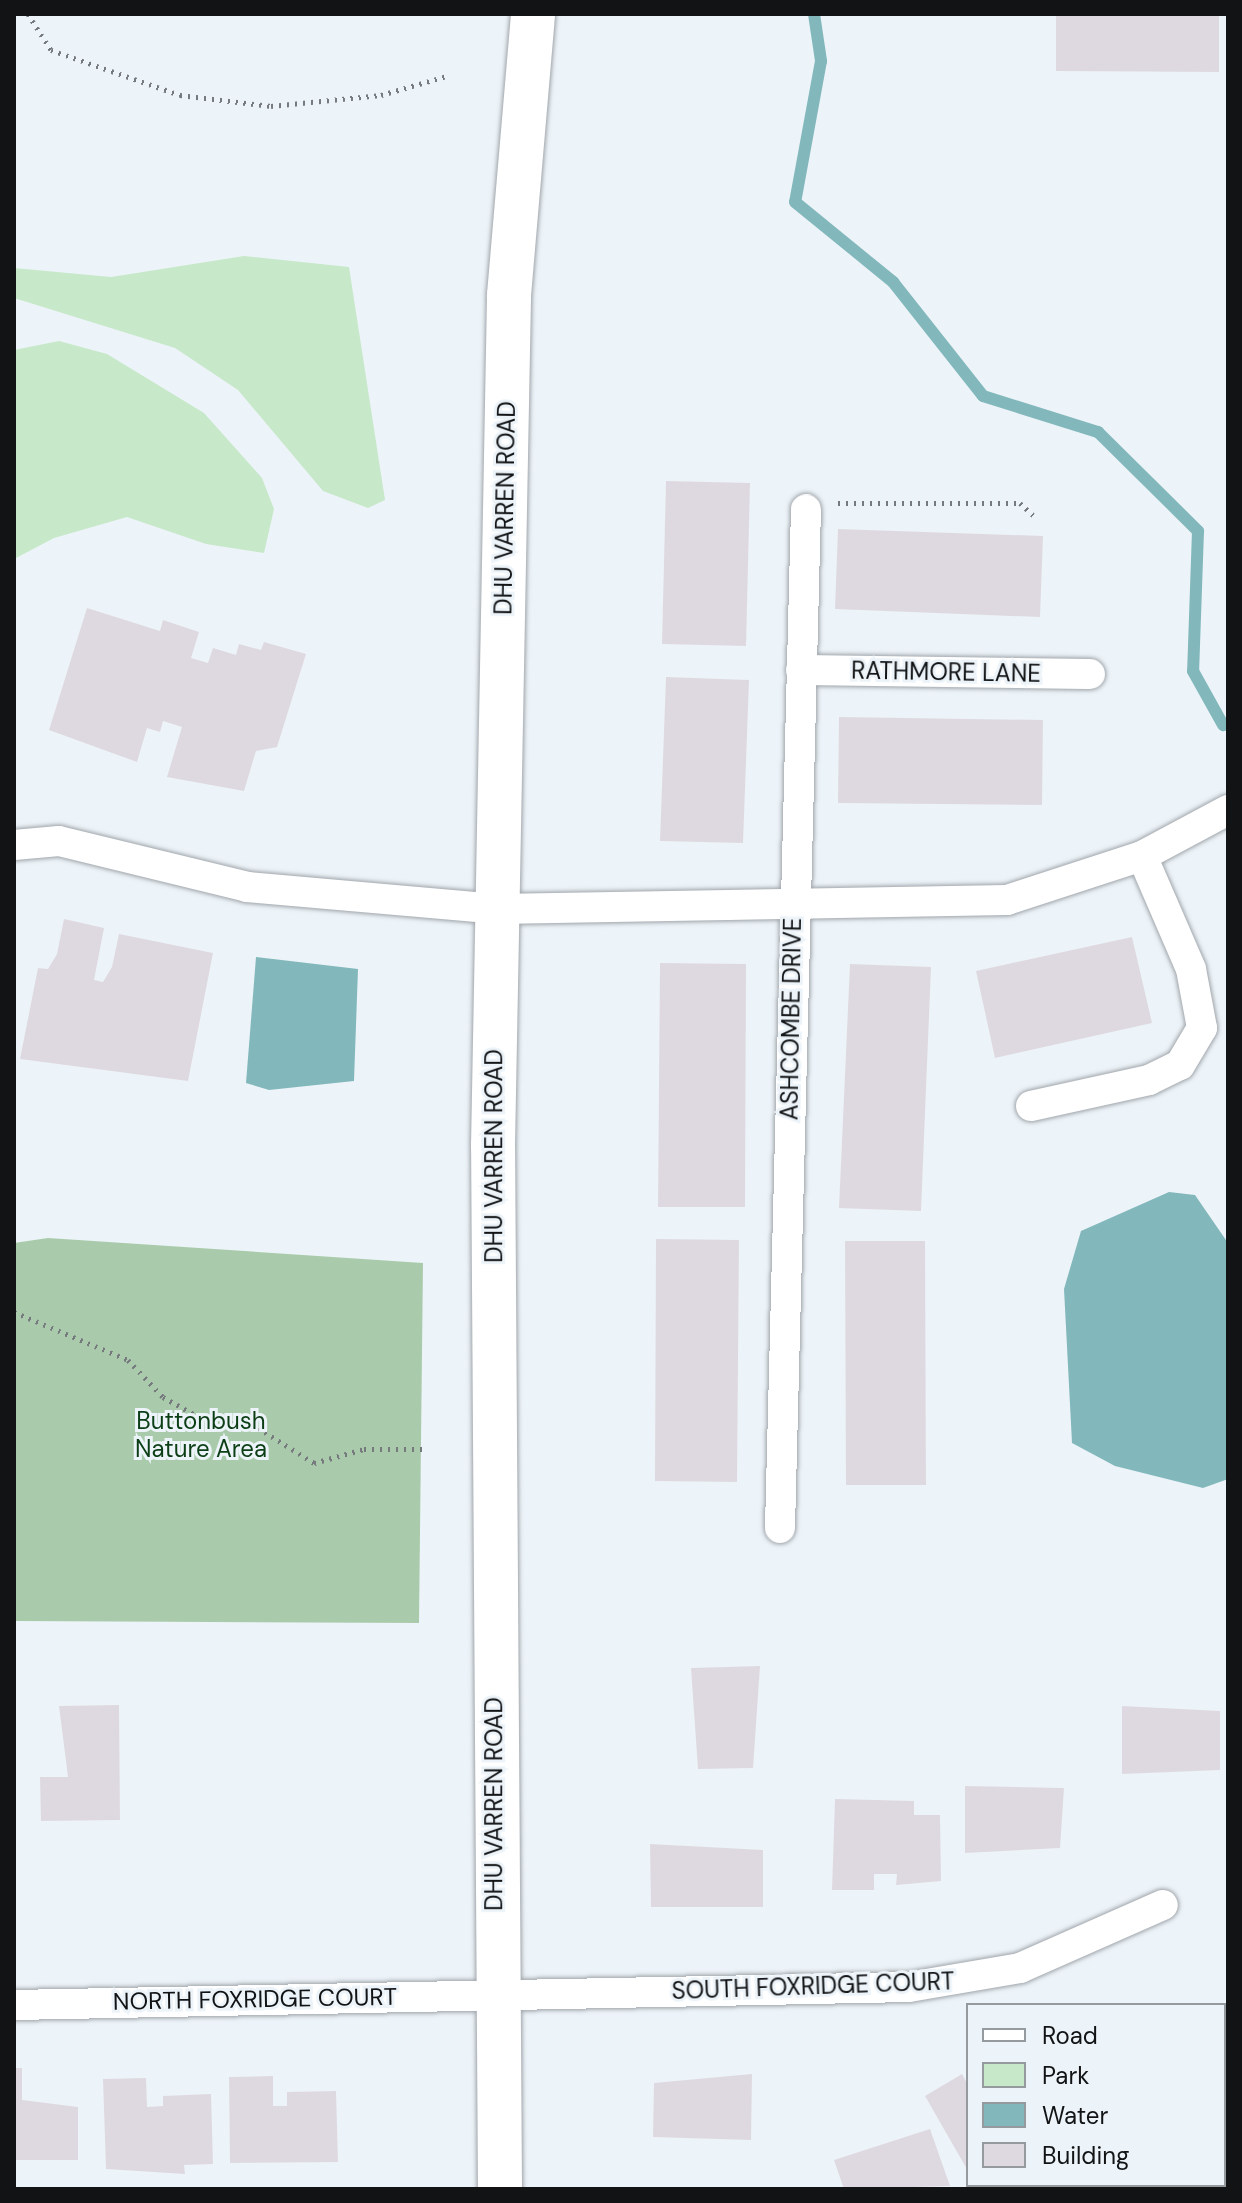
<!DOCTYPE html>
<html>
<head>
<meta charset="utf-8">
<style>
	body { margin:0 }
	#map { position:relative; width:1242px; height:2203px; overflow:hidden; background:#edf4f9; font-family:"DM Sans",sans-serif }
	div>[style] { position:absolute }
	[style*='--x'] { left:calc(var(--x)*1px); top:calc(var(--y)*1px); width:calc(var(--w)*1px); rotate:calc(var(--a)*1deg) }
	.green>* { inset:0; background:#c7e8c9 }
	.forest>* { inset:0; background:#aacbab }
	.water>* { inset:0; background:#82b8bc }
	.stream>* { height:12px; margin:-6px; padding:0 6px; transform-origin:6px; border-radius:6px; background:#82b8bc }
	.building>* { inset:0; background:#ded9e0 }
	.path>* { height:5px; margin-top:-2.5px; transform-origin:0; background:repeating-linear-gradient(90deg,#767a7e 0 2px,transparent 0 8px) }
	.roads { filter:drop-shadow(0 0 2px #a0a6ab) drop-shadow(0 0 2px #a0a6ab) }
	.street>* { height:30px; margin:-15px; padding:0 15px; transform-origin:15px; border-radius:15px; background:#fff }
	.secondary>* { height:44px; margin:-22px; padding:0 22px; transform-origin:22px; border-radius:22px; background:#fff }
	span { translate:-50% -50%; white-space:nowrap; text-align:center; line-height:1.15; -webkit-text-stroke:6px #edf4f9; paint-order:stroke }
	.street-label { font-size:24px; color:#111315 }
	.park-label { font-size:24px; color:#0c3e15 }
	.frame { position:absolute; inset:0; border:16px solid #111315; pointer-events:none }
	.legend { position:absolute; left:966px; top:2003px; width:260px; height:184px; box-sizing:border-box; background:#edf4f9; border:2px solid #959a9e; margin:0; padding:10px 14px; list-style:none; font-size:24px; color:#111315 }
	.legend li { display:flex; align-items:center; gap:16px; height:40px }
	.legend b { width:40px; border:2px solid #959a9e }
</style>
</head>
<body>
<div id="map">
	<div class="green">
		<div style="clip-path:polygon(244px 256px,349px 267px,385px 500px,368px 508px,323px 491px,238px 390px,175px 348px,14px 298px,14px 268px,111px 277px)"></div>
		<div style="clip-path:polygon(59px 341px,107px 354px,204px 413px,262px 478px,274px 509px,264px 553px,206px 544px,127px 517px,54px 538px,14px 559px,14px 350px)"></div>
		<div style="clip-path:polygon(1228px 2102px,1228px 2189px,1076px 2189px,1224px 2185px)"></div>
	</div>
	<div class="forest">
		<div style="clip-path:polygon(48px 1238px,423px 1263px,419px 1623px,14px 1621px,14px 1243px)"></div>
	</div>
	<div class="water">
		<div style="clip-path:polygon(256px 957px,358px 969px,354px 1081px,269px 1090px,246px 1083px)"></div>
		<div style="clip-path:polygon(1169px 1192px,1195px 1195px,1228px 1243px,1228px 1479px,1203px 1488px,1115px 1466px,1072px 1443px,1064px 1289px,1081px 1231px)"></div>
	</div>
	<div class="stream">
		<div style="--x:814;--y:14;--w:48;--a:81.5"></div>
		<div style="--x:821;--y:61;--w:143;--a:100.4"></div>
		<div style="--x:795;--y:202;--w:127;--a:39.2"></div>
		<div style="--x:893;--y:282;--w:145;--a:51.7"></div>
		<div style="--x:983;--y:396;--w:121;--a:17.4"></div>
		<div style="--x:1098;--y:432;--w:141;--a:44.7"></div>
		<div style="--x:1198;--y:531;--w:140;--a:92"></div>
		<div style="--x:1193;--y:671;--w:62;--a:60.9"></div>
	</div>
	<div class="building">
		<div style="clip-path:polygon(1056px 14px,1219px 14px,1219px 72px,1056px 71px)"></div>
		<div style="clip-path:polygon(666px 481px,750px 483px,746px 646px,662px 644px)"></div>
		<div style="clip-path:polygon(838px 529px,1043px 536px,1040px 617px,835px 609px)"></div>
		<div style="clip-path:polygon(87px 608px,160px 631px,163px 620px,199px 632px,191px 658px,208px 663px,213px 648px,236px 655px,239px 644px,261px 650px,264px 642px,306px 654px,277px 747px,256px 751px,244px 791px,167px 777px,182px 727px,163px 721px,160px 732px,147px 728px,137px 762px,49px 730px)"></div>
		<div style="clip-path:polygon(666px 677px,749px 680px,743px 843px,660px 841px)"></div>
		<div style="clip-path:polygon(839px 717px,1043px 720px,1042px 805px,838px 803px)"></div>
		<div style="clip-path:polygon(64px 919px,104px 928px,94px 980px,103px 982px,112px 967px,119px 934px,213px 953px,188px 1081px,20px 1059px,38px 968px,48px 969px,57px 954px)"></div>
		<div style="clip-path:polygon(1132px 937px,1152px 1023px,995px 1058px,976px 971px)"></div>
		<div style="clip-path:polygon(660px 963px,746px 964px,745px 1207px,658px 1207px)"></div>
		<div style="clip-path:polygon(850px 964px,931px 967px,921px 1211px,839px 1208px)"></div>
		<div style="clip-path:polygon(656px 1239px,739px 1240px,737px 1482px,655px 1481px)"></div>
		<div style="clip-path:polygon(845px 1241px,925px 1241px,926px 1485px,846px 1485px)"></div>
		<div style="clip-path:polygon(760px 1666px,753px 1768px,698px 1769px,691px 1668px)"></div>
		<div style="clip-path:polygon(119px 1705px,120px 1820px,41px 1821px,40px 1777px,68px 1777px,59px 1706px)"></div>
		<div style="clip-path:polygon(1122px 1706px,1220px 1711px,1220px 1770px,1122px 1774px)"></div>
		<div style="clip-path:polygon(965px 1786px,1064px 1788px,1060px 1848px,965px 1853px)"></div>
		<div style="clip-path:polygon(835px 1799px,914px 1801px,914px 1815px,940px 1815px,941px 1881px,896px 1885px,897px 1874px,874px 1874px,874px 1890px,832px 1890px)"></div>
		<div style="clip-path:polygon(650px 1844px,763px 1850px,763px 1907px,651px 1907px)"></div>
		<div style="clip-path:polygon(14px 2068px,22px 2068px,22px 2100px,78px 2107px,78px 2160px,14px 2160px)"></div>
		<div style="clip-path:polygon(752px 2074px,751px 2140px,653px 2137px,654px 2083px)"></div>
		<div style="clip-path:polygon(962px 2074px,968px 2085px,968px 2171px,925px 2096px)"></div>
		<div style="clip-path:polygon(273px 2076px,273px 2106px,287px 2106px,287px 2092px,336px 2091px,338px 2162px,230px 2163px,229px 2077px)"></div>
		<div style="clip-path:polygon(146px 2078px,147px 2107px,163px 2106px,163px 2096px,211px 2094px,213px 2164px,184px 2165px,185px 2174px,106px 2169px,103px 2079px)"></div>
		<div style="clip-path:polygon(930px 2129px,950px 2186px,844px 2189px,834px 2160px)"></div>
	</div>
	<div class="path">
		<div style="--x:28;--y:14;--w:43;--a:57.4"></div>
		<div style="--x:51;--y:50;--w:137;--a:19.2"></div>
		<div style="--x:180;--y:95;--w:92;--a:6.9"></div>
		<div style="--x:271;--y:106;--w:111;--a:-5.7"></div>
		<div style="--x:381;--y:95;--w:69;--a:-16.1"></div>
		<div style="--x:838;--y:503;--w:182;--a:0"></div>
		<div style="--x:1020;--y:503;--w:18;--a:43"></div>
		<div style="--x:14;--y:1312;--w:124;--a:22.8"></div>
		<div style="--x:128;--y:1360;--w:51;--a:46.6"></div>
		<div style="--x:163;--y:1397;--w:41;--a:29.1"></div>
		<div style="--x:199;--y:1417;--w:60;--a:10.6"></div>
		<div style="--x:258;--y:1428;--w:66;--a:32"></div>
		<div style="--x:314;--y:1463;--w:52;--a:-15.6"></div>
		<div style="--x:364;--y:1449;--w:63;--a:0"></div>
	</div>
	<div class="roads">
		<div class="street">
			<div style="--x:801;--y:670;--w:289;--a:0.8"></div>
			<div style="--x:14;--y:845;--w:45;--a:-5.1"></div>
			<div style="--x:59;--y:841;--w:194;--a:13.7"></div>
			<div style="--x:247;--y:887;--w:251;--a:5"></div>
			<div style="--x:497;--y:909;--w:510;--a:-1.01"></div>
			<div style="--x:1007;--y:900;--w:142;--a:-18.1"></div>
			<div style="--x:1142;--y:856;--w:98;--a:-28.1"></div>
			<div style="--x:1031;--y:1106;--w:121;--a:-12.4"></div>
			<div style="--x:1149;--y:1080;--w:34;--a:-26"></div>
			<div style="--x:1180;--y:1065;--w:43;--a:-59.3"></div>
			<div style="--x:1202;--y:1028;--w:60;--a:-100.6"></div>
			<div style="--x:1191;--y:969;--w:123;--a:-113.4"></div>
			<div style="--x:780;--y:1528;--w:1019;--a:-88.54"></div>
			<div style="--x:14;--y:2005;--w:895;--a:-1.15"></div>
			<div style="--x:909;--y:1987;--w:113;--a:-9.7"></div>
			<div style="--x:1020;--y:1968;--w:156;--a:-23.8"></div>
		</div>
		<div class="secondary">
			<div style="--x:500;--y:2189;--w:1043;--a:-90.38"></div>
			<div style="--x:493;--y:1146;--w:851;--a:-88.92"></div>
			<div style="--x:509;--y:295;--w:282;--a:-85.1"></div>
		</div>
	</div>
	<div class="street-label">
		<span style="left:505px;top:508px;rotate:-89deg">DHU VARREN ROAD</span>
		<span style="left:946px;top:672px;rotate:1deg">RATHMORE LANE</span>
		<span style="left:791px;top:1019px;rotate:-89deg">ASHCOMBE DRIVE</span>
		<span style="left:494px;top:1156px;rotate:-90deg">DHU VARREN ROAD</span>
		<span style="left:494px;top:1804px;rotate:-90deg">DHU VARREN ROAD</span>
		<span style="left:813px;top:1986px;rotate:-2deg">SOUTH FOXRIDGE COURT</span>
		<span style="left:255px;top:1999px;rotate:-1deg">NORTH FOXRIDGE COURT</span>
	</div>
	<div class="park-label">
		<span style="left:201px;top:1435px">Buttonbush<br>Nature Area</span>
	</div>
	<div class="frame"></div>
	<ul class="legend">
	<li><b style="height:10px;background:#fff"></b>Road</li>
	<li><b style="height:22px;background:#c7e8c9"></b>Park</li>
	<li><b style="height:22px;background:#82b8bc"></b>Water</li>
	<li><b style="height:22px;background:#ded9e0"></b>Building</li>
	</ul>
</div>
</body>
</html>
